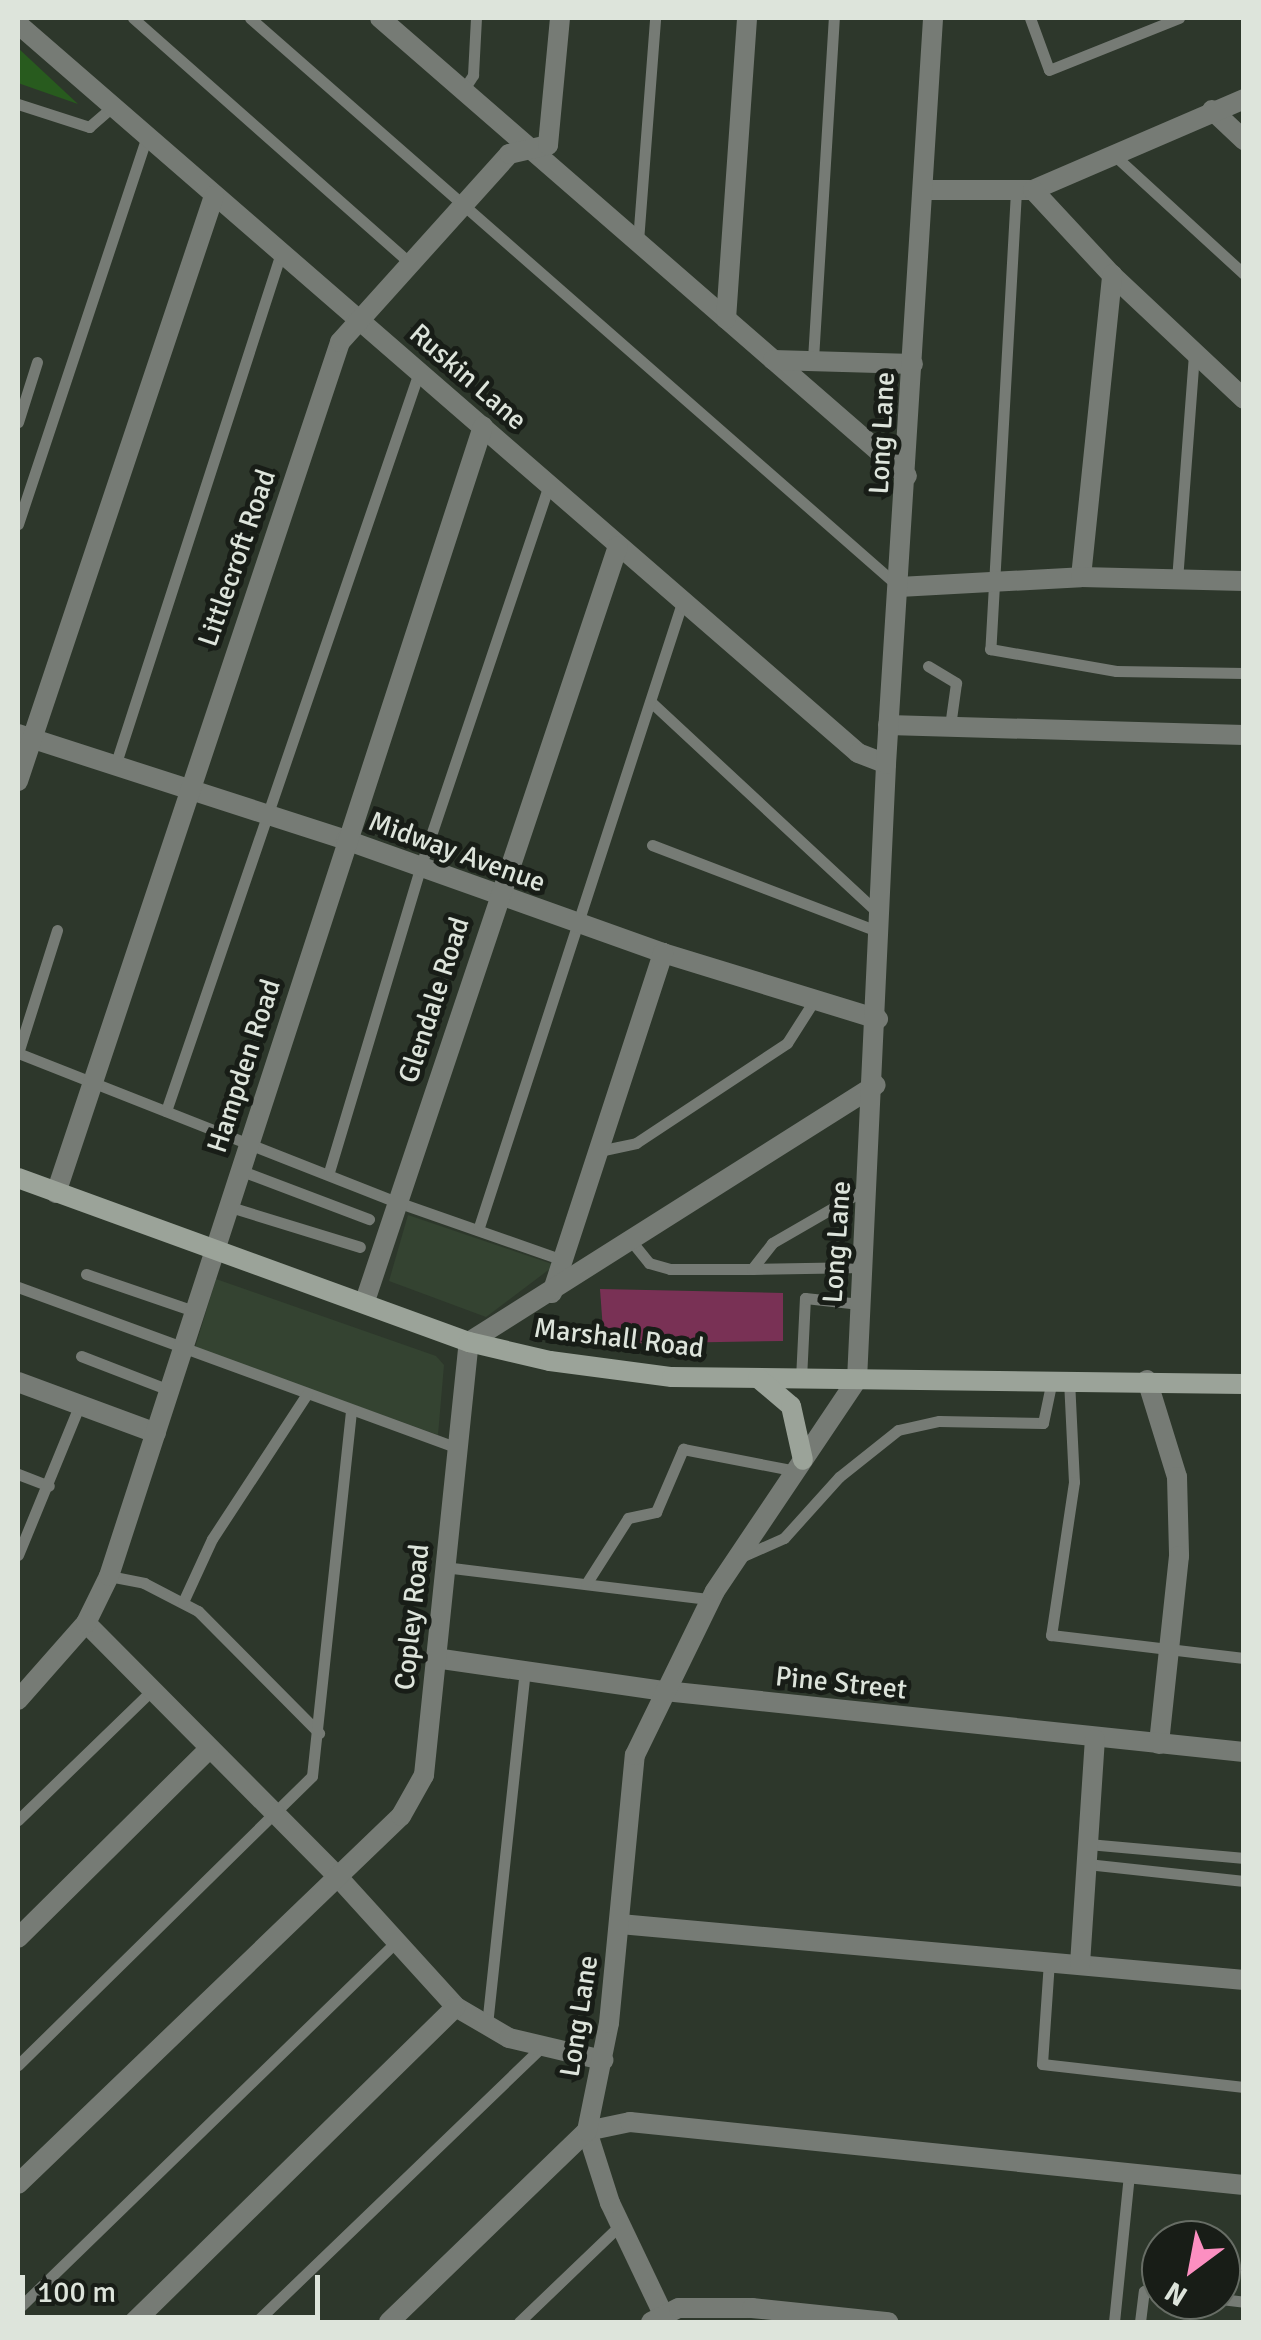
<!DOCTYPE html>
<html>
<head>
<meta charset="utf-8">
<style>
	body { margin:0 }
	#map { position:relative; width:1261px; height:2340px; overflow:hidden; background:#2d372b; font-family:Signika,sans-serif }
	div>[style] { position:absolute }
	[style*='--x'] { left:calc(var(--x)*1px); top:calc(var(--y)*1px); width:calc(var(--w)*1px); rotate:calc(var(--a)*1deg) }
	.built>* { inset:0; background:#344331 }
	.green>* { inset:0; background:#285b1e }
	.building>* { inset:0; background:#793155 }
	.service>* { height:11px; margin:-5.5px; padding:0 5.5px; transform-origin:5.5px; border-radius:5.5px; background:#767b75 }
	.minor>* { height:20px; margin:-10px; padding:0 10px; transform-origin:10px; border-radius:10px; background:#767b75 }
	.tertiary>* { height:20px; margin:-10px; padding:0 10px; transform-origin:10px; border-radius:10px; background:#767b75 }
	.secondary>* { height:20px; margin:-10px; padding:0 10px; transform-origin:10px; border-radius:10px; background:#9ba399 }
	span { translate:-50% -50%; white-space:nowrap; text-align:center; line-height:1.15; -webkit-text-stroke:10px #181d17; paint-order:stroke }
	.street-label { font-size:28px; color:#dde4db }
	.frame { position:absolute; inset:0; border:20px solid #dde4db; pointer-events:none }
	.north { position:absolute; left:1141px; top:2220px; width:100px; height:100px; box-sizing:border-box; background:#181d17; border:2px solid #676d65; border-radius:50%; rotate:212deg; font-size:28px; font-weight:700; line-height:40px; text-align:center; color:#dde4db }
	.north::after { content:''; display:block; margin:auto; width:35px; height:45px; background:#fc8fc1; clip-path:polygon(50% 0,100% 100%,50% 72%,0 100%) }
	.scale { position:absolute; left:20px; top:2275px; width:300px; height:45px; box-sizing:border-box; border:5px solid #dde4db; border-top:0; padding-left:12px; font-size:30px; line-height:35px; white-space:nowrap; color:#dde4db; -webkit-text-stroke:8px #181d17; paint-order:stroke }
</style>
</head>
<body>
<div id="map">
	<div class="built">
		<div style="clip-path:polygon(408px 1215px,555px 1265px,486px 1317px,389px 1281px)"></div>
		<div style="clip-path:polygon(216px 1279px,436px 1356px,444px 1365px,438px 1435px,195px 1348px)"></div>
	</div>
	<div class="green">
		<div style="clip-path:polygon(18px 48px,78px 104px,18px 83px)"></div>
	</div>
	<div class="building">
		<div style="clip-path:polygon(600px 1289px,783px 1293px,783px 1341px,604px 1344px)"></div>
	</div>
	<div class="service">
		<div style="--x:133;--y:18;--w:371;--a:41.5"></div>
		<div style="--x:250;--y:18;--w:860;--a:41.23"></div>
		<div style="--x:1030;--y:18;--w:55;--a:69.9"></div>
		<div style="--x:1049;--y:70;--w:140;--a:-21.8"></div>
		<div style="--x:464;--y:89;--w:17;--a:-57"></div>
		<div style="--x:473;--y:75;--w:57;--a:-87"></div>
		<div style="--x:18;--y:104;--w:75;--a:17.9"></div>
		<div style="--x:89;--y:127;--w:30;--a:-41"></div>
		<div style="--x:1114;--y:155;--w:176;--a:42.5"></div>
		<div style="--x:1016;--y:191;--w:459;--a:93.2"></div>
		<div style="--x:990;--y:649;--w:128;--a:9.9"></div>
		<div style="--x:1116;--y:671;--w:128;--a:0.9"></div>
		<div style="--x:638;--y:241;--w:224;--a:-85.6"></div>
		<div style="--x:813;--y:359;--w:342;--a:-86.5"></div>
		<div style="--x:18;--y:422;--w:63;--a:-72.4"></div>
		<div style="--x:18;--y:524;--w:408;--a:-71.6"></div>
		<div style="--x:1177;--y:580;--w:229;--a:-85.7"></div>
		<div style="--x:928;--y:666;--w:33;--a:31"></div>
		<div style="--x:956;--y:683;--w:43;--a:97.9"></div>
		<div style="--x:651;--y:702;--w:310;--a:42.9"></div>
		<div style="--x:115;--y:766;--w:539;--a:-72.07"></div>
		<div style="--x:652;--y:845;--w:244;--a:20.9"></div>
		<div style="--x:18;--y:1053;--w:407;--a:21.5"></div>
		<div style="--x:397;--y:1202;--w:176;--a:19.3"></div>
		<div style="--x:18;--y:1053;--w:129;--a:-72.4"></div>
		<div style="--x:166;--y:1111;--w:784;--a:-71.1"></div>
		<div style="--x:599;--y:1151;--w:38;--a:-12"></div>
		<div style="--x:636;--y:1143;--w:181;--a:-33.5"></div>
		<div style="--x:787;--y:1043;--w:52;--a:-57.5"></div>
		<div style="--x:239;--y:1170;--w:139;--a:20.7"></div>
		<div style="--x:329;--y:1172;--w:317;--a:-73.3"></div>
		<div style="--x:420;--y:868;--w:404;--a:-71.4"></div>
		<div style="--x:227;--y:1206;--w:139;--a:17.1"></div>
		<div style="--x:478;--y:1230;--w:663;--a:-71.98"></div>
		<div style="--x:632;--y:1242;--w:27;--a:51"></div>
		<div style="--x:649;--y:1263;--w:22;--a:16"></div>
		<div style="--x:670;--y:1269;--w:82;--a:0"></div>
		<div style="--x:864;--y:1267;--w:112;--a:179"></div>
		<div style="--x:752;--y:1269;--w:33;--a:-52"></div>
		<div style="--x:772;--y:1243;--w:112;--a:-30"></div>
		<div style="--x:86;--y:1274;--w:114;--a:18.9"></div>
		<div style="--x:18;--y:1287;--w:468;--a:20.1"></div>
		<div style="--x:81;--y:1356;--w:94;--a:21.1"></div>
		<div style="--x:801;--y:1379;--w:81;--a:-87.2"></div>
		<div style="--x:805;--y:1298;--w:55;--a:6.2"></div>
		<div style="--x:1069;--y:1380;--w:102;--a:87.2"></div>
		<div style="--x:1074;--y:1482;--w:155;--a:98.5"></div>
		<div style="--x:1051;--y:1635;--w:194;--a:6.8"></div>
		<div style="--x:18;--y:1474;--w:33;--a:21"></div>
		<div style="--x:18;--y:1555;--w:163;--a:-67.7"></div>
		<div style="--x:741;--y:1557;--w:47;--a:-23.8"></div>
		<div style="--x:784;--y:1538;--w:82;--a:-48"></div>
		<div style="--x:839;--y:1477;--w:75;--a:-38.5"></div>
		<div style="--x:898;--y:1430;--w:42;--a:-12.4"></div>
		<div style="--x:939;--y:1421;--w:104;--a:1.1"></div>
		<div style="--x:1043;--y:1423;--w:44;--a:-78.2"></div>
		<div style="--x:444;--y:1567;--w:268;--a:6.9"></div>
		<div style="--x:109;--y:1576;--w:36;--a:11"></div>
		<div style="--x:144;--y:1583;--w:61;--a:27.4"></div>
		<div style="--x:198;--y:1611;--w:172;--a:45.2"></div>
		<div style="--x:586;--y:1584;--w:78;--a:-57.5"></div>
		<div style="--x:628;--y:1518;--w:29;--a:-12"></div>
		<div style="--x:656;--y:1512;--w:69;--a:-66.8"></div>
		<div style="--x:683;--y:1449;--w:115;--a:11"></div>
		<div style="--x:183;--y:1602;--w:69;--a:-65.3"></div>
		<div style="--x:212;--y:1539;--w:173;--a:-56.8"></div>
		<div style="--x:18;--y:1820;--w:187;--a:-44.1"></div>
		<div style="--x:1088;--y:1844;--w:157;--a:5.1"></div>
		<div style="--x:1087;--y:1864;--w:158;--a:6.2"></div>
		<div style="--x:1049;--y:1961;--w:103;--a:93.9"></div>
		<div style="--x:1042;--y:2064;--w:203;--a:6.5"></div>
		<div style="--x:487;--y:2025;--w:356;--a:-83.9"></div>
		<div style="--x:18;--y:2065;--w:412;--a:-44.5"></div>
		<div style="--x:312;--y:1776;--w:368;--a:-83.9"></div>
		<div style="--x:1221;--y:2299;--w:23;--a:7"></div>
		<div style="--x:18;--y:2309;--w:528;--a:-44.16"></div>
		<div style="--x:256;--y:2322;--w:394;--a:-43.9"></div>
		<div style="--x:519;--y:2322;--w:140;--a:-43.8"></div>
		<div style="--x:1114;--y:2322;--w:149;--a:-84.2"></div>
		<div style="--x:1140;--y:2322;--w:31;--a:-83"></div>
		<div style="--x:1144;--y:2291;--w:17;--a:7"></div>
	</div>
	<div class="minor">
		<div style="--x:380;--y:18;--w:698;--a:40.99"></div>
		<div style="--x:18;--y:24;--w:1112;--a:40.95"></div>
		<div style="--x:858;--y:753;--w:30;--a:21"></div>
		<div style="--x:1212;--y:110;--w:44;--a:43.2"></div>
		<div style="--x:923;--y:190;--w:110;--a:0"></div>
		<div style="--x:1033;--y:190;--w:230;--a:-23.3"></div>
		<div style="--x:1033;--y:190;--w:116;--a:47.1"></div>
		<div style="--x:1112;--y:275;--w:181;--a:43.2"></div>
		<div style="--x:726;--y:319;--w:302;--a:-86"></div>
		<div style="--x:773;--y:360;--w:140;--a:1.6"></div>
		<div style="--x:1081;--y:577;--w:304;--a:-84.1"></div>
		<div style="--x:899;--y:587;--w:182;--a:-3.1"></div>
		<div style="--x:1081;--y:577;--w:163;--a:1.4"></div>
		<div style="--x:888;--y:725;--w:356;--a:1.6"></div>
		<div style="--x:18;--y:734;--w:345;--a:17.9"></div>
		<div style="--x:346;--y:840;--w:337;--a:19.6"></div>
		<div style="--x:663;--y:953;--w:225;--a:17.1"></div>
		<div style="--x:18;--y:781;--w:617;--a:-71.48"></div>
		<div style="--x:56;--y:1193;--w:897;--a:-71.54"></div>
		<div style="--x:340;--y:342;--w:253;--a:-48"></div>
		<div style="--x:509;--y:154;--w:40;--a:-13"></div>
		<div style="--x:548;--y:145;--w:128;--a:-84.6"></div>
		<div style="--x:552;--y:1293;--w:358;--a:-71.9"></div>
		<div style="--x:365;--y:1301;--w:796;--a:-71.47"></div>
		<div style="--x:1147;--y:1380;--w:102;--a:72.8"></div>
		<div style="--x:1177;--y:1477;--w:79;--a:88.5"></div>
		<div style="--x:1179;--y:1556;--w:189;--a:96.1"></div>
		<div style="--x:18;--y:1382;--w:147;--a:20.3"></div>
		<div style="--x:86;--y:1623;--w:356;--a:45.2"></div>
		<div style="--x:337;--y:1876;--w:177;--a:47.7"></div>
		<div style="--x:456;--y:2007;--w:61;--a:30.3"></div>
		<div style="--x:509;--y:2038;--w:97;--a:13.2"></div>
		<div style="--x:435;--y:1658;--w:232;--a:8.2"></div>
		<div style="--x:665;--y:1691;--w:582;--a:6.01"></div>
		<div style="--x:18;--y:1700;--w:103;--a:-48.6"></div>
		<div style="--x:86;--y:1623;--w:52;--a:-63.9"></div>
		<div style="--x:109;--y:1576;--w:1209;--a:-71.98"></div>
		<div style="--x:620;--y:1924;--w:627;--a:5.13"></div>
		<div style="--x:18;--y:1938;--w:269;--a:-44.7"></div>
		<div style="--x:1080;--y:1964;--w:225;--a:-86.2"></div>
		<div style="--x:18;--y:2184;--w:531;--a:-43.86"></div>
		<div style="--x:401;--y:1816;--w:47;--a:-60.7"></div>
		<div style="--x:424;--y:1775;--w:435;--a:-84.1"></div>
		<div style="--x:469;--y:1342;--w:481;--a:-32.3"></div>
		<div style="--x:663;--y:2314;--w:123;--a:-115.5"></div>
		<div style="--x:610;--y:2203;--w:76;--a:-107.7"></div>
		<div style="--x:587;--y:2131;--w:44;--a:-11.8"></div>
		<div style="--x:630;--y:2122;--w:617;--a:5.86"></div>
		<div style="--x:134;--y:2322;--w:450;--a:-44.4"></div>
		<div style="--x:651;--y:2322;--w:31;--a:-27"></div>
		<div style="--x:679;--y:2308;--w:73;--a:0"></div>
		<div style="--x:752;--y:2308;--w:137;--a:5.9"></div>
	</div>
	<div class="tertiary">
		<div style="--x:389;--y:2322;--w:275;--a:-44"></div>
		<div style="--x:587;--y:2131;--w:110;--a:-78.5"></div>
		<div style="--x:609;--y:2023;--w:269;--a:-84.5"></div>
		<div style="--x:635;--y:1755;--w:182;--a:-64"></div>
		<div style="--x:715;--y:1591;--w:254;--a:-56.1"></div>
		<div style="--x:857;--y:1380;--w:617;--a:-87.3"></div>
		<div style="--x:886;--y:764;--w:747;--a:-86.39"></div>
	</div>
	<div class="secondary">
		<div style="--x:18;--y:1178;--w:480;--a:20"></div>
		<div style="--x:469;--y:1342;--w:83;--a:13.2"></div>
		<div style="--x:550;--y:1361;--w:123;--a:7.5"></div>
		<div style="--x:672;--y:1377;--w:572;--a:0.7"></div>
		<div style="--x:758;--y:1378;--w:43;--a:40.3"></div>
		<div style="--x:791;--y:1406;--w:55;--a:77.5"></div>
	</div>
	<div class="street-label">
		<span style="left:468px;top:377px;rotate:41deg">Ruskin Lane</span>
		<span style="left:882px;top:433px;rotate:-87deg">Long Lane</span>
		<span style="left:237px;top:558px;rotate:-71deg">Littlecroft Road</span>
		<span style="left:457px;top:852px;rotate:20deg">Midway Avenue</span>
		<span style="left:434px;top:1000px;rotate:-72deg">Glendale Road</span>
		<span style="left:244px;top:1066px;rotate:-72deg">Hampden Road</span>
		<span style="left:837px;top:1242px;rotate:-86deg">Long Lane</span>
		<span style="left:619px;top:1338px;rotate:7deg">Marshall Road</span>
		<span style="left:412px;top:1617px;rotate:-84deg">Copley Road</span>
		<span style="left:841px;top:1683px;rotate:6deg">Pine Street</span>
		<span style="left:579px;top:2016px;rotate:-81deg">Long Lane</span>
	</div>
	<div class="frame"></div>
	<div class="north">N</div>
	<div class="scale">100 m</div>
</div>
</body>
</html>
